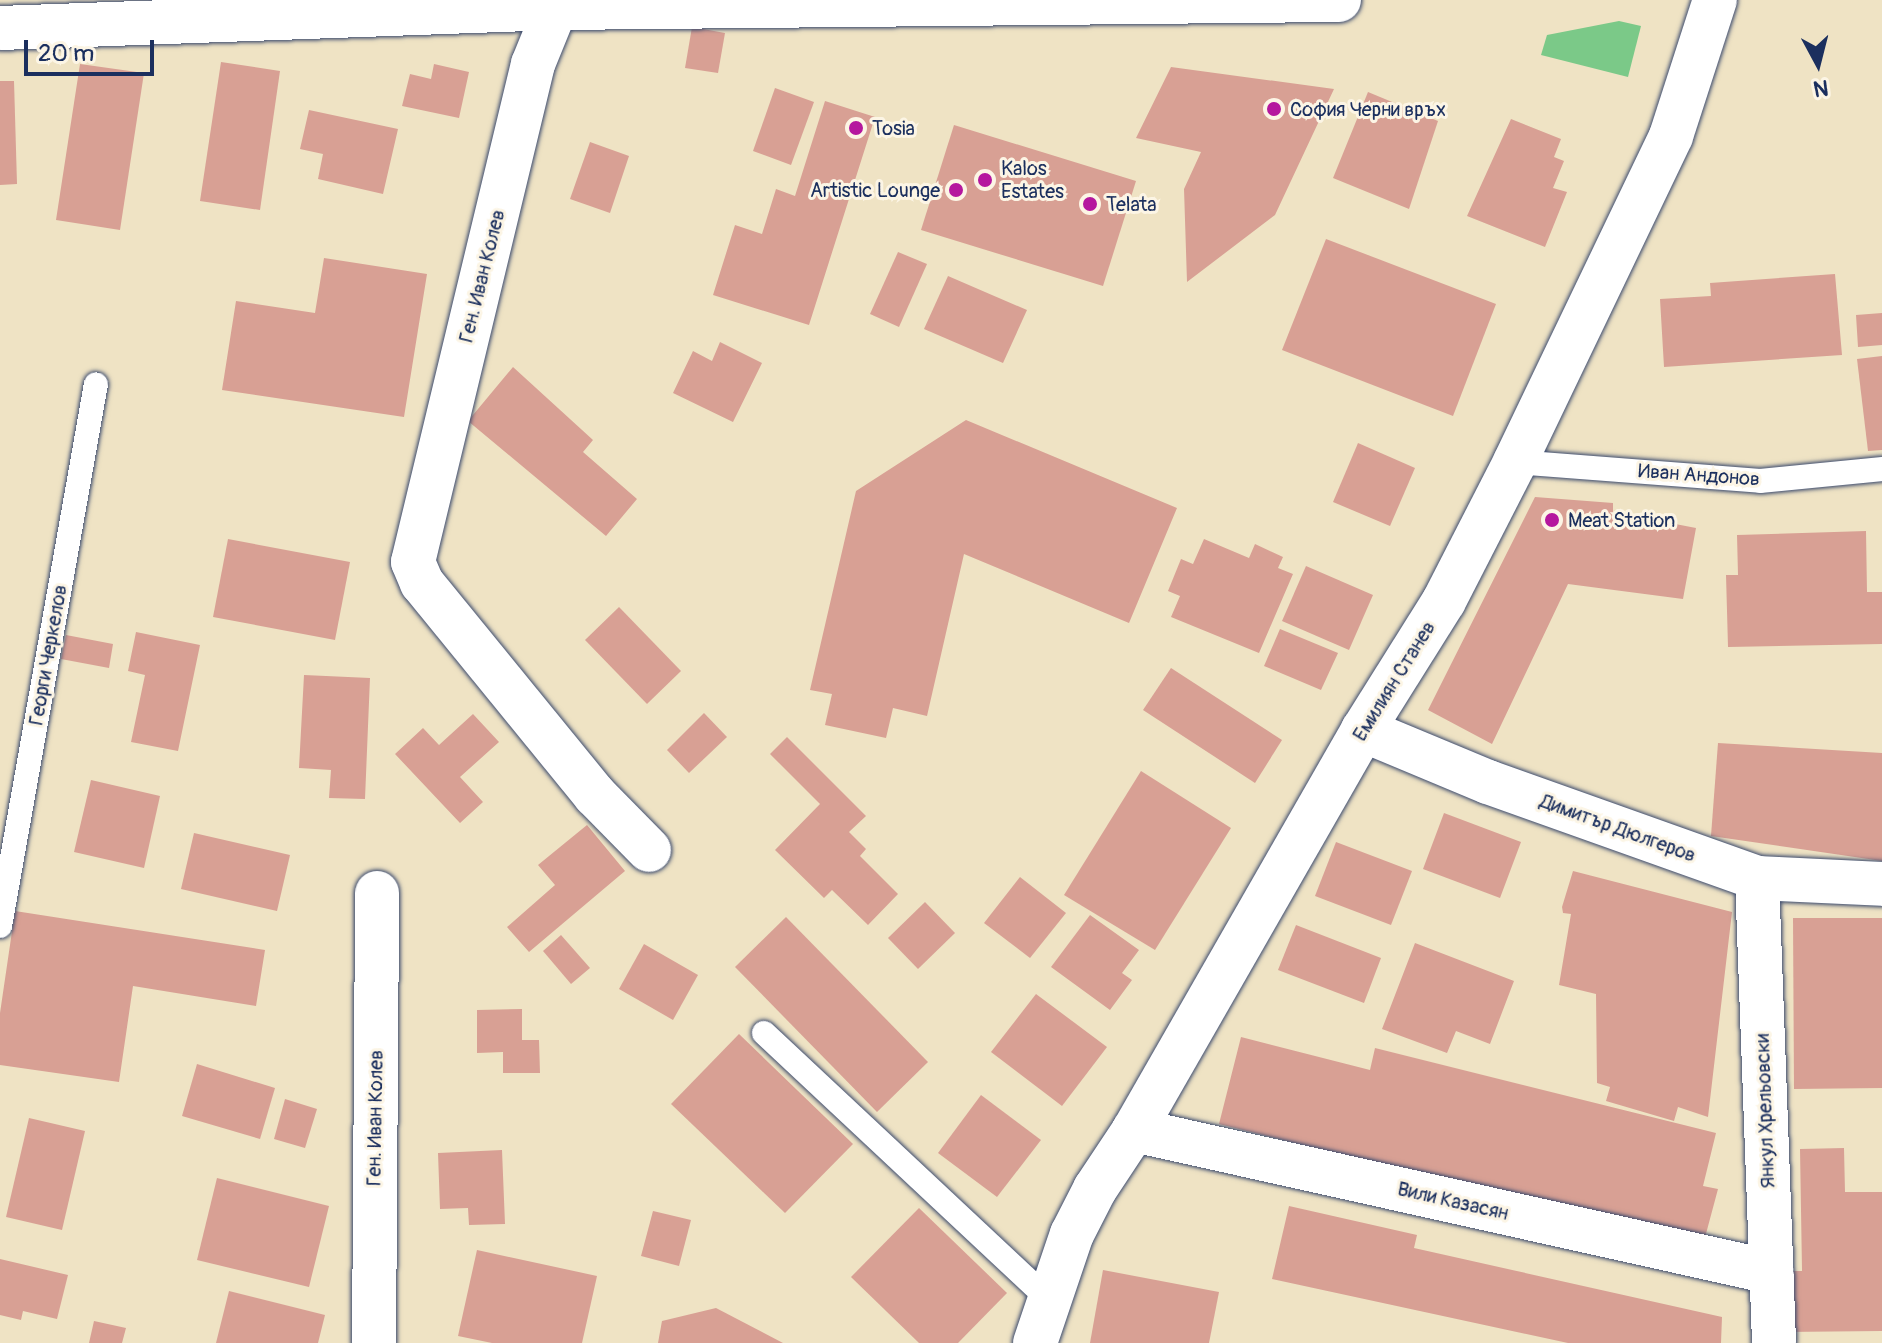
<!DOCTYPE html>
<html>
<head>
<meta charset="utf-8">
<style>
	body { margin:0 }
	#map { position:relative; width:1882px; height:1343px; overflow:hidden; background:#efe3c4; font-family:Pangolin,sans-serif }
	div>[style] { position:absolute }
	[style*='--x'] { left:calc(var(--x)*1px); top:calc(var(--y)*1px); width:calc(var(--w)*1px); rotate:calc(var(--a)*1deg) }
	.green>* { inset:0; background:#7bc988 }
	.building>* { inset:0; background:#d8a094 }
	.roads { filter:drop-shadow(0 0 2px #3b4a6d) drop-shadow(0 0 2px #3b4a6d) }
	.service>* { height:24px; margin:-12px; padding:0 12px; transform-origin:12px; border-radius:12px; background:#fff }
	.minor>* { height:44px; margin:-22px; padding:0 22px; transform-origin:22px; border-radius:22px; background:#fff }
	.dots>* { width:22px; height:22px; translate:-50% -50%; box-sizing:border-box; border:4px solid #fcf5e5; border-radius:50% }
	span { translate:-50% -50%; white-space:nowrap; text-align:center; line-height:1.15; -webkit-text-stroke:6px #fcf5e5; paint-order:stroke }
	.poi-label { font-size:20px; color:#1b2f5e }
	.left { translate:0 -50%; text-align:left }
	.right { translate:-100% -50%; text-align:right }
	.street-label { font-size:20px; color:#1b2f5e }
	.north { position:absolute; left:1778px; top:24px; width:80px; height:80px; -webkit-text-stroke:6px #fcf5e5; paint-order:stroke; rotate:173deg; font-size:22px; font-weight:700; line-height:32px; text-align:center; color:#1b2f5e }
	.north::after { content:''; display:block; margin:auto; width:28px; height:36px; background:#1b2f5e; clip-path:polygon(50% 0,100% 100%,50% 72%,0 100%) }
	.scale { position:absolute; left:24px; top:40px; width:130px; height:36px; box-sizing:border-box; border:4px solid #1b2f5e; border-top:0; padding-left:10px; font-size:24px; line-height:28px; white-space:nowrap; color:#1b2f5e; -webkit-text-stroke:6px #fcf5e5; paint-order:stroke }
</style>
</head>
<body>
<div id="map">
	<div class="green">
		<div style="clip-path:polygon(1619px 21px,1641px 26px,1628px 77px,1541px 55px,1547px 35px)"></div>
	</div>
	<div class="building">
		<div style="clip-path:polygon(692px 27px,725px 33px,718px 73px,685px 68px)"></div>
		<div style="clip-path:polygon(221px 62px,280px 71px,260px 210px,200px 201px)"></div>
		<div style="clip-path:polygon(80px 64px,144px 73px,120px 230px,56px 220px)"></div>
		<div style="clip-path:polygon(434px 64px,469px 72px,459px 118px,402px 106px,410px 74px,431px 79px)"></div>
		<div style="clip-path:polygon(1171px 67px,1334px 89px,1275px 215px,1187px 282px,1184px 189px,1201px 152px,1136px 138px)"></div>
		<div style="clip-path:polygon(0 81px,14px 81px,17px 184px,0 185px)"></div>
		<div style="clip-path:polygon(775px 88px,814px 102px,791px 165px,753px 151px)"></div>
		<div style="clip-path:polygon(1368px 92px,1438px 121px,1409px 209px,1333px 178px)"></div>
		<div style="clip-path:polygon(825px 101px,875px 117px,809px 325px,713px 295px,735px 225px,762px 234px,776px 189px,795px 196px)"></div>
		<div style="clip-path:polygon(309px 110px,398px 129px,383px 194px,318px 179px,323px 154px,300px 149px)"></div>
		<div style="clip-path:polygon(1511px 119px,1561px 139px,1554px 157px,1564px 161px,1553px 188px,1567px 192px,1545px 247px,1467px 216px)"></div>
		<div style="clip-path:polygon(954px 125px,1136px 181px,1103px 286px,921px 230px)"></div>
		<div style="clip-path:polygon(590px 142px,629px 156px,610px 213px,570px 199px)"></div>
		<div style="clip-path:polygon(1326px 239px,1496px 304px,1453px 416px,1282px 350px)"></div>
		<div style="clip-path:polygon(898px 252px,927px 264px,899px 327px,870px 314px)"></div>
		<div style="clip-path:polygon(324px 258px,427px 274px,404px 417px,222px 390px,236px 301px,315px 313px)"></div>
		<div style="clip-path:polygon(1835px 274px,1842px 355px,1664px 367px,1660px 299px,1711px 296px,1710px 283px)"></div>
		<div style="clip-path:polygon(948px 276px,1027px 310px,1003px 363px,924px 329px)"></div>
		<div style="clip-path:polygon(1882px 313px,1882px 345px,1858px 347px,1856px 315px)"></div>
		<div style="clip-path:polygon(720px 342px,762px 363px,733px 422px,673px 393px,693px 351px,712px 361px)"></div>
		<div style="clip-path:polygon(1882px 356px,1882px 450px,1868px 451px,1857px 359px)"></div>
		<div style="clip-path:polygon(513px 367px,593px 440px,583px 452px,637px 499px,606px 536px,468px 421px)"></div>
		<div style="clip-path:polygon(966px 420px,1177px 508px,1129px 623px,964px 554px,927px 716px,893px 708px,886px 738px,825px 725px,832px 694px,810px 690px,856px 491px)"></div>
		<div style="clip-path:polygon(1358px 443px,1415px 468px,1390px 526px,1333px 502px)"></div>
		<div style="clip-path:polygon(1535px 497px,1613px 503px,1613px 512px,1696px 528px,1683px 599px,1568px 584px,1492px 744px,1428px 710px)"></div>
		<div style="clip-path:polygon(1866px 531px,1867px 592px,1882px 592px,1882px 644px,1728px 647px,1726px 575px,1738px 575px,1737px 535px)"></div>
		<div style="clip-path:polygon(228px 539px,350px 562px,335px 640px,213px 617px)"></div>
		<div style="clip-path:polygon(1204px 539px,1249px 558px,1255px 544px,1283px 557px,1278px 568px,1293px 574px,1259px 653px,1171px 617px,1180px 596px,1168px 591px,1181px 559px,1193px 564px)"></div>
		<div style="clip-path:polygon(1306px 566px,1373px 595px,1349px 650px,1282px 621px)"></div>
		<div style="clip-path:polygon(619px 607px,681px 671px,647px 704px,585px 640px)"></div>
		<div style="clip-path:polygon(1280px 629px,1338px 653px,1321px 690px,1264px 666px)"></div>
		<div style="clip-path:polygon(136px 632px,200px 645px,178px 751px,131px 742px,145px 675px,128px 671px)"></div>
		<div style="clip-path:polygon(66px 635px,113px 644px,109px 668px,61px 659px)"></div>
		<div style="clip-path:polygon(1171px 668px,1282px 740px,1255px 783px,1143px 710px)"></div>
		<div style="clip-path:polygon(304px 675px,370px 678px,365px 799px,329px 798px,331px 770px,299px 768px)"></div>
		<div style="clip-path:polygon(704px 713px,727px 737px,689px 773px,667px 750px)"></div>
		<div style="clip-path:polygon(473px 714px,499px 742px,460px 777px,483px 802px,460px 823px,395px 754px,423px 728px,439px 745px)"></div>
		<div style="clip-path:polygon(787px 737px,866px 816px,849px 832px,866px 849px,860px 856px,898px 894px,868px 925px,832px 890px,824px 898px,775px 850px,820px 804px,770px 754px)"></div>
		<div style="clip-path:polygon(1718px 743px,1882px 753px,1882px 861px,1711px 836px)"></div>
		<div style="clip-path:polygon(1141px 771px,1231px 828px,1155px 950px,1064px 895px)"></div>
		<div style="clip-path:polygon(91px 780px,160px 796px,144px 868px,74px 852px)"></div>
		<div style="clip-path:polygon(1444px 813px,1521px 842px,1500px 898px,1423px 869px)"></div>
		<div style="clip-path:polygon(587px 825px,625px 871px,529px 952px,507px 927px,555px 885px,538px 865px)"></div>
		<div style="clip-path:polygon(194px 833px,290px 855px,277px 911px,181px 889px)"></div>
		<div style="clip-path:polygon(1336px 842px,1412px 871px,1391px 925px,1315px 896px)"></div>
		<div style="clip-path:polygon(1573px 871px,1732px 912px,1708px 1117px,1678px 1107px,1674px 1121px,1606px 1101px,1610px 1087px,1597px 1083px,1596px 994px,1559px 985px,1571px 914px,1563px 913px,1562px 907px)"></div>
		<div style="clip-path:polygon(1020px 877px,1066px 913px,1030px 958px,984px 923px)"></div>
		<div style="clip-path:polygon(925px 902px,955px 933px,918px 969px,888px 938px)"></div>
		<div style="clip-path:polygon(15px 911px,265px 950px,256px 1006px,133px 986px,119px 1082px,0 1065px,0 1013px)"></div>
		<div style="clip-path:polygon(1090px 915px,1139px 950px,1122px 973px,1132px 980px,1110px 1010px,1051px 967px)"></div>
		<div style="clip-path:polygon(786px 917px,928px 1062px,877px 1112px,735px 967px)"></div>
		<div style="clip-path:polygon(1793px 918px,1882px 918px,1882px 1088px,1794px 1089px)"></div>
		<div style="clip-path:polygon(1296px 925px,1381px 958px,1364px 1003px,1278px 970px)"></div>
		<div style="clip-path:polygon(561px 935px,590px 968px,571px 984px,543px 951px)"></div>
		<div style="clip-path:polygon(1415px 943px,1514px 981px,1490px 1044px,1456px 1031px,1447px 1053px,1382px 1029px)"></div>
		<div style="clip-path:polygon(644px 944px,698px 975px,673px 1020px,619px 989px)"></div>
		<div style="clip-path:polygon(1036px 994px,1107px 1047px,1062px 1106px,991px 1052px)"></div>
		<div style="clip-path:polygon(522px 1009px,522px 1040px,539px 1040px,540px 1073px,503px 1073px,503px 1052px,477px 1053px,477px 1010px)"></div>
		<div style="clip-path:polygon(739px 1034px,853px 1144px,785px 1213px,671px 1104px)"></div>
		<div style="clip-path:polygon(1241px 1037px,1370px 1070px,1375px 1048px,1716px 1133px,1703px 1186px,1718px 1189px,1703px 1245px,1219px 1124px)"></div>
		<div style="clip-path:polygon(197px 1064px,275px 1088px,260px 1139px,182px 1116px)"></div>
		<div style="clip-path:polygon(981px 1095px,1041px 1140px,997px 1197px,938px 1153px)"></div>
		<div style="clip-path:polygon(285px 1099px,317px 1109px,305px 1148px,274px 1139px)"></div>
		<div style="clip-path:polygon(29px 1118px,85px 1131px,62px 1230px,6px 1217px)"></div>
		<div style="clip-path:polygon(1844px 1148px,1845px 1192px,1882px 1192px,1882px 1331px,1784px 1332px,1783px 1271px,1802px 1271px,1800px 1149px)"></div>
		<div style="clip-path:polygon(502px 1150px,505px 1224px,469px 1225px,468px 1208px,440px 1209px,438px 1153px)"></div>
		<div style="clip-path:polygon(217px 1178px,329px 1206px,309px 1287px,197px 1260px)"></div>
		<div style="clip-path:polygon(1289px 1206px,1417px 1235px,1414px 1248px,1722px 1317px,1721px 1343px,1568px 1343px,1272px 1279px)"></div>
		<div style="clip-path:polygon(919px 1208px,1007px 1293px,958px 1343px,919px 1343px,851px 1277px)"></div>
		<div style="clip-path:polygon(653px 1211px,691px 1220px,679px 1266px,641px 1256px)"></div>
		<div style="clip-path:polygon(477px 1250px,597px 1276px,582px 1343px,492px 1343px,458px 1336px)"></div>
		<div style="clip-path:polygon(0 1259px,68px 1275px,57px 1319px,23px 1311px,21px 1320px,0 1315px)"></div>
		<div style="clip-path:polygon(1103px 1270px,1219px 1292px,1209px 1343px,1090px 1343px)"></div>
		<div style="clip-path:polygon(229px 1291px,325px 1315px,318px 1343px,216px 1343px)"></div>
		<div style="clip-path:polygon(716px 1308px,783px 1343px,658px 1343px,662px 1321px)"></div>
		<div style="clip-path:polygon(94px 1321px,126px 1328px,122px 1343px,89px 1343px)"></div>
	</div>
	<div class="roads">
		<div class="service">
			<div style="--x:1515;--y:462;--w:246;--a:4.4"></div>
			<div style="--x:1760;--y:481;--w:123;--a:-5.6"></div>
			<div style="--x:0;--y:926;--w:550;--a:-79.96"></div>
			<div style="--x:764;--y:1033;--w:389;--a:43.1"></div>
		</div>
		<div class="minor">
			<div style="--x:559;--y:0;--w:69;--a:112.1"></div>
			<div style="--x:533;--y:64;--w:512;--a:103.55"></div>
			<div style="--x:413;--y:562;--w:23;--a:67"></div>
			<div style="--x:422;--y:583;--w:274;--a:50.8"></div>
			<div style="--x:595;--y:795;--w:77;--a:45.5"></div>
			<div style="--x:0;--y:28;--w:557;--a:-2.06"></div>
			<div style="--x:557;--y:8;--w:782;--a:-0.59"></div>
			<div style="--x:1363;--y:730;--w:135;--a:22.6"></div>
			<div style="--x:1488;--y:782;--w:286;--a:19.6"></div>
			<div style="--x:1757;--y:878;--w:125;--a:2.7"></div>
			<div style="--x:1757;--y:878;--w:465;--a:87.9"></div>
			<div style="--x:1134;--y:1130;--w:653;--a:12.57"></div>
			<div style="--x:374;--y:1343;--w:450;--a:-89.6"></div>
			<div style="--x:1035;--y:1343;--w:115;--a:-71.3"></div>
			<div style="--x:1072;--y:1234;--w:51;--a:-62.9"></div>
			<div style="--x:1095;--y:1189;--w:71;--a:-56.5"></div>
			<div style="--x:1134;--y:1130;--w:461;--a:-60.2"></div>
			<div style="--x:1363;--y:730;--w:152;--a:-57.9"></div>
			<div style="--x:1444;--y:601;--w:156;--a:-62.9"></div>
			<div style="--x:1515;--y:462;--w:361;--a:-64.4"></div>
			<div style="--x:1671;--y:136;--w:143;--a:-72.1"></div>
		</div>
	</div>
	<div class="dots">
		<div style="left:1274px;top:109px;background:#b5179e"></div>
		<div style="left:856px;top:128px;background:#b5179e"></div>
		<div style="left:985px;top:180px;background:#b5179e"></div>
		<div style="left:956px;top:190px;background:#b5179e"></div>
		<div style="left:1090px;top:204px;background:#b5179e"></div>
		<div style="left:1552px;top:520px;background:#b5179e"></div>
	</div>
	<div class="poi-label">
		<span class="left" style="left:1290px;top:109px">София Черни връх</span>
		<span class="left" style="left:872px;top:128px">Tosia</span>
		<span class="left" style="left:1001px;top:180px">Kalos<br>Estates</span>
		<span class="right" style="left:940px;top:190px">Artistic Lounge</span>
		<span class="left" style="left:1106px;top:204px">Telata</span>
		<span class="left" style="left:1568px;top:520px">Meat Station</span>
	</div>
	<div class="street-label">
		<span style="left:482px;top:276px;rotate:-76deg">Ген. Иван Колев</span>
		<span style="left:1699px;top:475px;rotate:4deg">Иван Андонов</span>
		<span style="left:48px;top:655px;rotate:-80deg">Георги Черкелов</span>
		<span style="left:1394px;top:681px;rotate:-58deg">Емилиян Станев</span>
		<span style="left:1618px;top:828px;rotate:20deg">Димитър Дюлгеров</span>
		<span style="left:1765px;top:1111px;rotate:-92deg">Янкул Хрельовски</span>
		<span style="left:375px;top:1118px;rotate:-89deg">Ген. Иван Колев</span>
		<span style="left:1453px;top:1201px;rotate:13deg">Вили Казасян</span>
	</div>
	<div class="north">N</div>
	<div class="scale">20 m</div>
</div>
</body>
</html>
